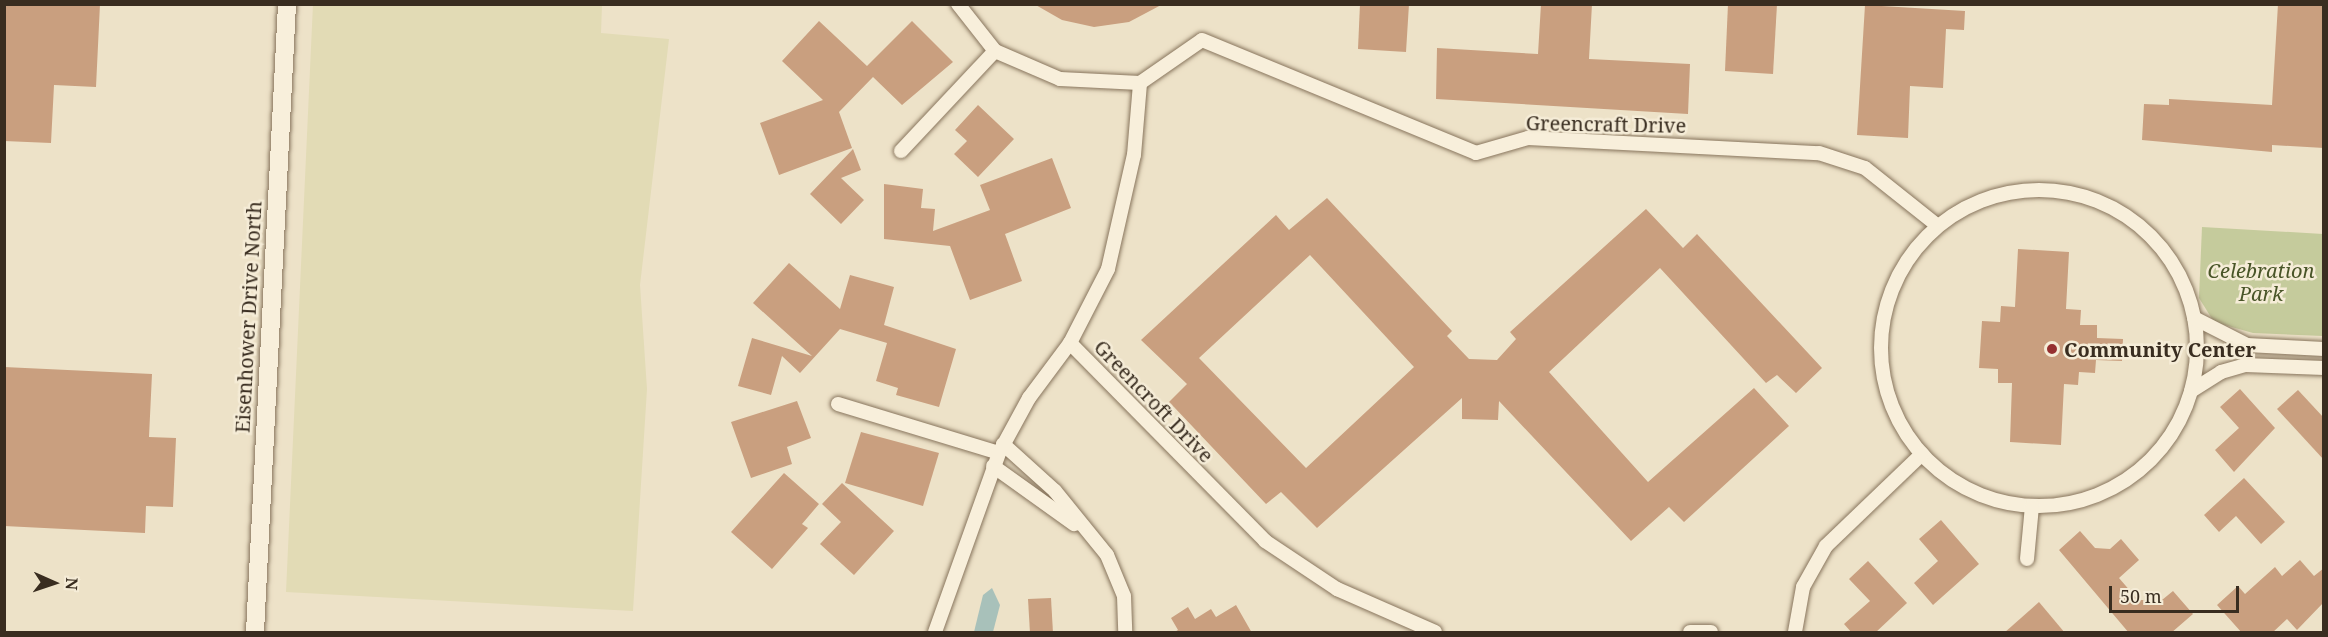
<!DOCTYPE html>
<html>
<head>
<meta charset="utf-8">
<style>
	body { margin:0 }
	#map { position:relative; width:2328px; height:637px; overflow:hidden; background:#ede2c8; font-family:"Noto Serif",serif }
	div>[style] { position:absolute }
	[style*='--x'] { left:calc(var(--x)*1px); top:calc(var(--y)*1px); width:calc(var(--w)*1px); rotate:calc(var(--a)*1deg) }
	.farmland>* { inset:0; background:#e2dbb5 }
	.green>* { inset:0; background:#c5cb9c }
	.water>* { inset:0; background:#a8c1ba }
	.building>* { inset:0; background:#c99f7f }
	.roads { filter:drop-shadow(0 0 2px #88755d) drop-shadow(0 0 2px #88755d) }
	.minor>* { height:14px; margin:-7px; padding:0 7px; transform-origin:7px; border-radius:7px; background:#f8efdb }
	.minor>.ring { margin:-7px; padding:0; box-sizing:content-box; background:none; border:14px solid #f8efdb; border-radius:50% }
	.tertiary>* { height:18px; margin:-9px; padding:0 9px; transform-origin:9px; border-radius:9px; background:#f8efdb }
	.dots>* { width:16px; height:16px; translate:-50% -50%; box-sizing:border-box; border:3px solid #f5ecd7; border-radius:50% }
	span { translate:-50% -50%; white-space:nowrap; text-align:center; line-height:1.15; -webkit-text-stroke:5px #f5ecd7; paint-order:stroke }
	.street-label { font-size:20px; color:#392d20 }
	.park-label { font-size:20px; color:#495528; font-style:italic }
	.poi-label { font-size:20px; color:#392d20; font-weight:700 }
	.left { translate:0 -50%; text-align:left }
	.frame { position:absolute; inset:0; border:6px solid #392d20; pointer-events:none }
	.north { position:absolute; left:24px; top:553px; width:60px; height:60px; -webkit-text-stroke:4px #f5ecd7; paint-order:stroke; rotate:93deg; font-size:16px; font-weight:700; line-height:24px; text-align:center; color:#392d20 }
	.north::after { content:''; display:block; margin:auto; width:21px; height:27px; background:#392d20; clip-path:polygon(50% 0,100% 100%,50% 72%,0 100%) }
	.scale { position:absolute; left:2109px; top:586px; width:130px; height:27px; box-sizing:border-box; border:3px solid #392d20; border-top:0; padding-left:8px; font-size:18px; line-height:21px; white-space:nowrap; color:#392d20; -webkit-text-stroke:4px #f5ecd7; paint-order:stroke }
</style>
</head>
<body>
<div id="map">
	<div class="farmland">
		<div style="clip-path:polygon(313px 4px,602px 5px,601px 33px,669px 39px,640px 285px,647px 389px,633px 611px,286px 592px)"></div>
	</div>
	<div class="green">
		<div style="clip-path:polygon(2202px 227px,2323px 234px,2323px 336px,2253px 333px,2214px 322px,2199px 298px)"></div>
	</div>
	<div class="water">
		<div style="clip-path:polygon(992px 588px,1000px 605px,993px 632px,974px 632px,983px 595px)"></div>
	</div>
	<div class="building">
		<div style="clip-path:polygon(4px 4px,100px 4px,96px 87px,54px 85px,51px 143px,4px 141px)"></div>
		<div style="clip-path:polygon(1034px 4px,1163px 4px,1129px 22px,1094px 27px,1062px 20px)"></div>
		<div style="clip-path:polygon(1360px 4px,1409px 4px,1406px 52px,1358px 49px)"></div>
		<div style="clip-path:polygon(1541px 4px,1592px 4px,1589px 59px,1690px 64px,1688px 114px,1436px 99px,1437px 48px,1538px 54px)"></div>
		<div style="clip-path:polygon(1728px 4px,1777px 4px,1773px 74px,1725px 71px)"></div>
		<div style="clip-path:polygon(2278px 4px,2324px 4px,2324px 148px,2272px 145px,2272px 152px,2142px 140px,2144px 104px,2169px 105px,2169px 99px,2272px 105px)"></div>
		<div style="clip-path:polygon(1865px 5px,1965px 11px,1964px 30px,1946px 29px,1943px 88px,1910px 86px,1908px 138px,1857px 135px)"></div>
		<div style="clip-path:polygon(819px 21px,867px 66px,912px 21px,953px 62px,902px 105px,873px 77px,839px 112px,852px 148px,779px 175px,760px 123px,823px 100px,782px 61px)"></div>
		<div style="clip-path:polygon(978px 105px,1014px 139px,978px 177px,954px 154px,967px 141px,955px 130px)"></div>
		<div style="clip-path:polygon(853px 149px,861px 170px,841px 178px,864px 200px,841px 224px,810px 194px)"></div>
		<div style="clip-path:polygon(1052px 158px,1071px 208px,1005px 234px,1022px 281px,970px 300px,950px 246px,884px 239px,884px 184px,923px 189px,921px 208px,935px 209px,933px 231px,990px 210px,980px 185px)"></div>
		<div style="clip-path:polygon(evenodd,1327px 198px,1452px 331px,1447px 336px,1469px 359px,1497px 360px,1516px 339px,1510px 332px,1646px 209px,1683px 248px,1697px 234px,1822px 368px,1796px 393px,1777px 375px,1766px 383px,1660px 268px,1549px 372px,1648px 482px,1754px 388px,1789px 426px,1684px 522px,1669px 507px,1631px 541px,1499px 401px,1498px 420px,1462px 419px,1462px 398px,1317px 528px,1281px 492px,1266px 504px,1174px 407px,1169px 402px,1187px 384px,1141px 340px,1276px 215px,1289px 230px,1327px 198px,1310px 255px,1414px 367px,1306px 468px,1199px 358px,1310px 255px)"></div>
		<div style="clip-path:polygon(2018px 249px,2069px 252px,2066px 309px,2081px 310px,2080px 325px,2097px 325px,2097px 338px,2123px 339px,2122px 361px,2096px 360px,2095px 373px,2079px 372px,2078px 385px,2064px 384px,2061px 445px,2010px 442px,2012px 383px,1998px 383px,1998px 369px,1979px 368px,1982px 321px,2000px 322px,2001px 306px,2015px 307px)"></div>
		<div style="clip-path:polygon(789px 263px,840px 309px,850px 275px,894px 287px,884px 325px,956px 349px,939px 407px,896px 395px,898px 388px,876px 381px,887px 343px,840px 329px,800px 373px,782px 356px,771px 395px,738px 386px,752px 338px,812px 356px,753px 303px)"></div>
		<div style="clip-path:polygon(4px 367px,152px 374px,149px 437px,176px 438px,173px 507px,146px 506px,145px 533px,4px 526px)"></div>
		<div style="clip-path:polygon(2240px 389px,2275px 428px,2234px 472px,2215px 450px,2239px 428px,2220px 407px)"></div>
		<div style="clip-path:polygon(2298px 390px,2324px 418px,2324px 460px,2277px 409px)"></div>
		<div style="clip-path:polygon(797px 401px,811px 438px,787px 447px,792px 464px,751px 478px,731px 422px)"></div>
		<div style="clip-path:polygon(861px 432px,939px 453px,923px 506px,845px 483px)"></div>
		<div style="clip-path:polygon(784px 473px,819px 504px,802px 524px,808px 528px,772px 569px,731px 532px)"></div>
		<div style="clip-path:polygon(2244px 478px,2285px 522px,2261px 544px,2236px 516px,2219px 532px,2204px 515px)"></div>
		<div style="clip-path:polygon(842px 483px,894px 531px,854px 575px,820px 544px,841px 522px,822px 504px)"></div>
		<div style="clip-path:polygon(1941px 520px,1979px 564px,1933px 605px,1914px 583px,1938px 561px,1919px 539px)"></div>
		<div style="clip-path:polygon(2080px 531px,2095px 548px,2110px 549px,2121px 539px,2139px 560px,2119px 578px,2138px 600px,2162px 600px,2173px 591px,2193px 614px,2171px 633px,2129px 633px,2059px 550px)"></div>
		<div style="clip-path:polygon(2300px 560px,2314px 576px,2324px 568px,2324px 602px,2297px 630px,2287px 619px,2272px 633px,2242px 633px,2217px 605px,2238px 586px,2245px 594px,2275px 567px,2282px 576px)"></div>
		<div style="clip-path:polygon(1868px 561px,1907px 603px,1875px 633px,1852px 633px,1844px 624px,1870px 601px,1849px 579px)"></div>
		<div style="clip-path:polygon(1051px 598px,1053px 633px,1030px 633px,1028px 599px)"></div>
		<div style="clip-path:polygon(2039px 602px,2065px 633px,2004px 633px)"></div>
		<div style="clip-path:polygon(1236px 605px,1252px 633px,1173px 633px,1178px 630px,1171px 618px,1188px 607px,1195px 619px,1211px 609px,1216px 617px)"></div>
	</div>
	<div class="roads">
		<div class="minor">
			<div style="--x:958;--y:4;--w:60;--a:51.8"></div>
			<div style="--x:995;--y:51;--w:71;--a:23.3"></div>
			<div style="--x:1060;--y:79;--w:80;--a:2.9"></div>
			<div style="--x:1140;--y:83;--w:75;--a:-34.7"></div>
			<div style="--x:1202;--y:40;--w:296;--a:22.4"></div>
			<div style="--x:1476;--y:153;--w:54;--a:-16.1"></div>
			<div style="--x:1528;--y:138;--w:291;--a:3"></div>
			<div style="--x:1819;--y:153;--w:48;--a:18.1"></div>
			<div style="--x:1865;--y:168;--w:93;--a:38.5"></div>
			<div style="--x:901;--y:151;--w:137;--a:-46.8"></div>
			<div class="ring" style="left:1881px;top:190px;width:302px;height:302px"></div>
			<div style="--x:2194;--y:318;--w:59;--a:27"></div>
			<div style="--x:2247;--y:345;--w:77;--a:3"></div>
			<div style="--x:1070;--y:343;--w:278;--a:45.4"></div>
			<div style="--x:1265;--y:541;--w:87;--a:33.7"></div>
			<div style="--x:1337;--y:589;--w:107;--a:23.7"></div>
			<div style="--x:2191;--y:391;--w:36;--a:-32"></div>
			<div style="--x:2221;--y:372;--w:25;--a:-16"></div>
			<div style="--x:2245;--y:365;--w:79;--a:2.2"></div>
			<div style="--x:838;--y:404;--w:168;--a:16.9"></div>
			<div style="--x:1003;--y:444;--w:70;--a:42.1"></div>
			<div style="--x:1055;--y:491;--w:82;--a:50.9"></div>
			<div style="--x:1107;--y:555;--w:44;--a:67.5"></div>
			<div style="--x:1124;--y:596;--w:36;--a:88"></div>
			<div style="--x:993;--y:466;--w:100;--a:35.6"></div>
			<div style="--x:2027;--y:559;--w:53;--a:-84.6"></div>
			<div style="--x:935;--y:632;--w:190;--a:-70.3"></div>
			<div style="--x:999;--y:453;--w:63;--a:-61.4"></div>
			<div style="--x:1029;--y:398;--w:69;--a:-53.3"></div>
			<div style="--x:1070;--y:343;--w:83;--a:-62.8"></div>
			<div style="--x:1108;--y:269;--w:117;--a:-77.2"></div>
			<div style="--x:1134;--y:155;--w:72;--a:-85.2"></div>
			<div style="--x:1690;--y:632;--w:21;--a:0"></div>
			<div style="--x:1795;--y:632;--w:46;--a:-79.9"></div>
			<div style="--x:1803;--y:587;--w:47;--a:-60.7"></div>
			<div style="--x:1826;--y:546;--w:133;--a:-43.8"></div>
		</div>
		<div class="tertiary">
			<div style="--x:255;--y:632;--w:629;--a:-87.08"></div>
		</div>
	</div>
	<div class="dots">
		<div style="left:2052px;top:349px;background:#953030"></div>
	</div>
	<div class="street-label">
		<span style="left:1606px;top:124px;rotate:1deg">Greencraft Drive</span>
		<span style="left:248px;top:317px;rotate:-87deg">Eisenhower Drive North</span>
		<span style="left:1154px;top:401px;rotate:46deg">Greencroft Drive</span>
	</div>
	<div class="park-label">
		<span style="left:2261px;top:282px">Celebration<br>Park</span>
	</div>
	<div class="poi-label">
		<span class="left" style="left:2064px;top:349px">Community Center</span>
	</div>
	<div class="frame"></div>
	<div class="north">N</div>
	<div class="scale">50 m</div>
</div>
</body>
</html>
